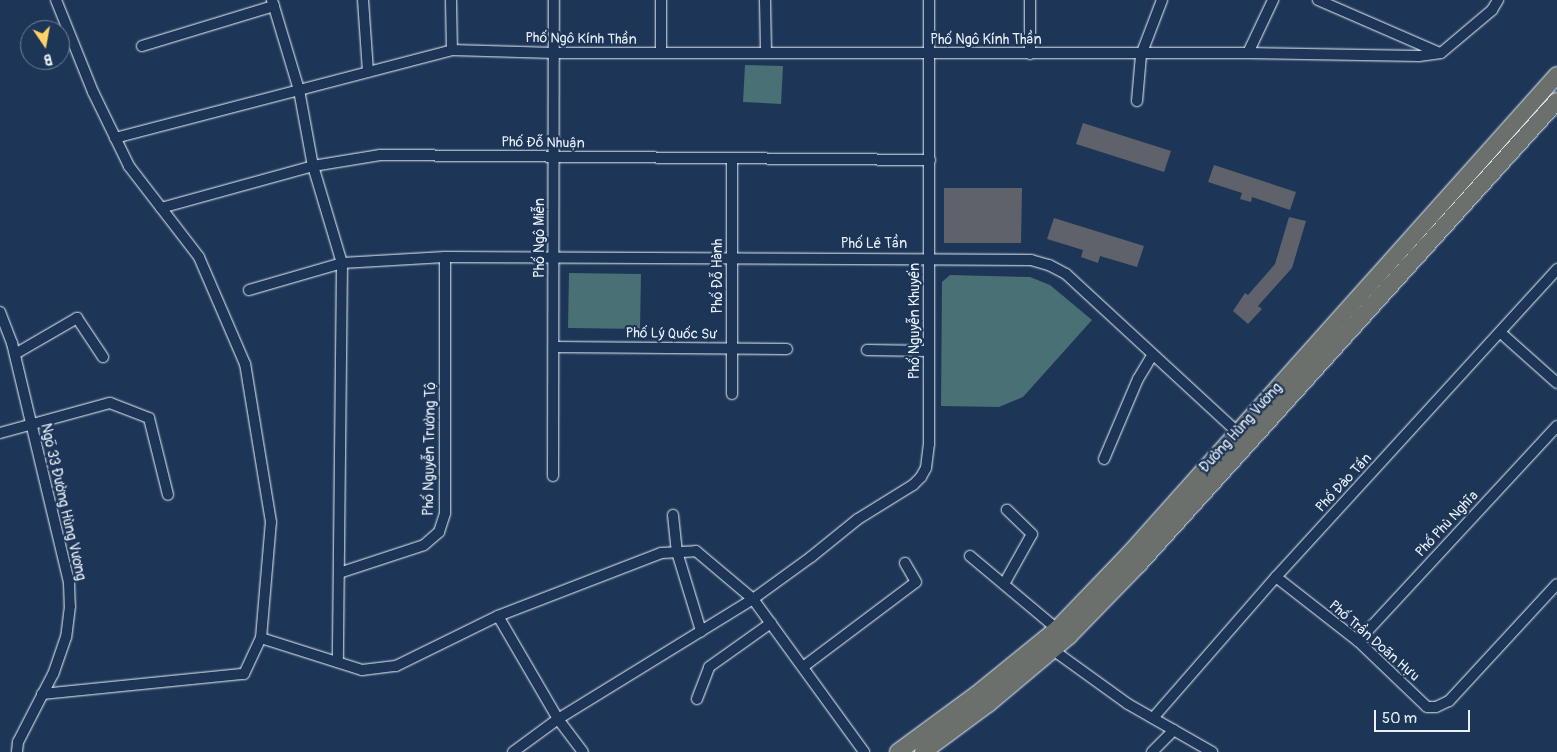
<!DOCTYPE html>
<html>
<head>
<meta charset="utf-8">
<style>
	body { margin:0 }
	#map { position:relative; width:1557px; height:752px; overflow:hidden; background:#1d3557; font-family:Pangolin,sans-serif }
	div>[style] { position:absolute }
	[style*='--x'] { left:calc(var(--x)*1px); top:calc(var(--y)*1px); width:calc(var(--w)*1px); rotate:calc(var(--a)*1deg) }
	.green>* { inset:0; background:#497074 }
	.building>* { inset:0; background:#5f626a }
	.roads { filter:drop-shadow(0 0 1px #e8f1f8) drop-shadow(0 0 1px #e8f1f8) }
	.minor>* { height:10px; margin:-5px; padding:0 5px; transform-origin:5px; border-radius:5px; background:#1d3557 }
	.primary>* { height:16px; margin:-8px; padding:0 8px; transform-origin:8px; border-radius:8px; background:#6b706d }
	span { translate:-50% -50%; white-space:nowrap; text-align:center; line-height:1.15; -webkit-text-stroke:4.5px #1d3557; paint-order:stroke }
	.street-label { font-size:14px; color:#e8f1f8 }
	.north { position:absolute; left:20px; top:20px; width:50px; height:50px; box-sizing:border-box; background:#1d3557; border:1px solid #6e8097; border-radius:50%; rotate:168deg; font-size:14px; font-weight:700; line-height:20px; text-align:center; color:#e8f1f8 }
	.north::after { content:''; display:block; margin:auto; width:18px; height:22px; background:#ffd166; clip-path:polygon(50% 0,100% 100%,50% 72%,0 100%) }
	.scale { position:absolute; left:1374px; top:710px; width:96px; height:22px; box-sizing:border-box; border:2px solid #e8f1f8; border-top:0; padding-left:6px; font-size:15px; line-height:18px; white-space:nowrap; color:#e8f1f8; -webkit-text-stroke:4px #1d3557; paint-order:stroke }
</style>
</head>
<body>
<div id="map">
	<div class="green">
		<div style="clip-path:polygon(745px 65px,783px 66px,781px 104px,743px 102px)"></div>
		<div style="clip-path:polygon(569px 273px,641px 274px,640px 329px,568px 328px)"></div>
		<div style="clip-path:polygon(950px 275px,1030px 277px,1050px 285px,1092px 320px,1023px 397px,999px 407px,941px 406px,942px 282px)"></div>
	</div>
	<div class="building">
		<div style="clip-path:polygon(1083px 123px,1171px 151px,1164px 172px,1076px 144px)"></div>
		<div style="clip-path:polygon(1214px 165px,1296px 192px,1290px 210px,1252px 197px,1251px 202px,1240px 199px,1242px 193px,1208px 182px)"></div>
		<div style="clip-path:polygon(944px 188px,1022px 188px,1021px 243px,944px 243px)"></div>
		<div style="clip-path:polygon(1289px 217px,1306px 221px,1292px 268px,1258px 306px,1262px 309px,1248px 324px,1233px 311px,1245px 293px,1248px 295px,1275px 264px)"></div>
		<div style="clip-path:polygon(1054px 218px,1144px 246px,1137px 267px,1100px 256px,1098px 263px,1081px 257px,1083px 250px,1047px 239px)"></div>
	</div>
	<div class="roads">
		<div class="minor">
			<div style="--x:272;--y:0;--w:94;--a:73.3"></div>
			<div style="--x:299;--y:90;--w:77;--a:79.6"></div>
			<div style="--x:313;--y:166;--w:101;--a:73.4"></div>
			<div style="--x:342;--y:263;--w:399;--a:90.6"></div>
			<div style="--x:363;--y:0;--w:72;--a:86"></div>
			<div style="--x:451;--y:0;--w:50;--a:88.9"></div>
			<div style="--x:661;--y:0;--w:53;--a:90"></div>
			<div style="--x:765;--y:0;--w:53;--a:88.9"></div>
			<div style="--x:1030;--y:0;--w:54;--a:90"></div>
			<div style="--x:1318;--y:0;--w:133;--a:23.5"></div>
			<div style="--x:142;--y:46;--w:138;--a:-16.9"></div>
			<div style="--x:1248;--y:53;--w:59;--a:-64.7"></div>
			<div style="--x:1137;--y:101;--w:46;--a:-85"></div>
			<div style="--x:1141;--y:55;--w:59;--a:-69.1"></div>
			<div style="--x:115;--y:138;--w:348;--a:-14.6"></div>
			<div style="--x:452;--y:50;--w:102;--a:1.7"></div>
			<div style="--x:554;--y:53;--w:694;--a:0"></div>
			<div style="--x:1248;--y:53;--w:171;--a:1"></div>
			<div style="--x:1419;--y:56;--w:22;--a:-8"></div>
			<div style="--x:1441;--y:53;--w:67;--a:-40.1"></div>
			<div style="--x:1492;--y:10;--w:12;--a:-59"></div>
			<div style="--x:732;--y:158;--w:236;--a:90"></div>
			<div style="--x:161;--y:208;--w:158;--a:-15.4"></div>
			<div style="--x:313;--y:166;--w:68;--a:-9.3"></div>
			<div style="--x:380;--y:155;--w:550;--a:0.52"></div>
			<div style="--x:249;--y:290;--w:97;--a:-16.2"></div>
			<div style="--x:342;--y:263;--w:103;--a:-3.3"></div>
			<div style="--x:445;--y:257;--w:586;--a:0.29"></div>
			<div style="--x:1031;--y:260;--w:19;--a:16"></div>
			<div style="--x:1049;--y:265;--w:19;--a:28"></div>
			<div style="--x:1066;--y:274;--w:233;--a:42.7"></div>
			<div style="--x:0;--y:312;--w:33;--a:69"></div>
			<div style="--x:12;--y:343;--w:247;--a:76.6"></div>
			<div style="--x:69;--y:583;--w:23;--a:88"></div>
			<div style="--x:70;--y:606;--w:31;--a:97"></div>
			<div style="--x:66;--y:637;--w:39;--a:109"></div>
			<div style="--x:53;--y:674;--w:76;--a:117.2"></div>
			<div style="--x:18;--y:742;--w:10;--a:96"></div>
			<div style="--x:1501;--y:333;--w:75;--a:41.8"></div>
			<div style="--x:554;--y:347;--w:233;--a:0.5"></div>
			<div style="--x:867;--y:350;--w:62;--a:0.9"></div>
			<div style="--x:15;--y:354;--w:72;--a:-30.1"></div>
			<div style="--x:77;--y:318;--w:47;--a:56.3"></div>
			<div style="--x:0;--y:433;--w:114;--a:-15.3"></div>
			<div style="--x:110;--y:403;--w:42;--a:21"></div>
			<div style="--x:149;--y:418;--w:79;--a:76.1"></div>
			<div style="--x:1104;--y:459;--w:87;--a:-67"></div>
			<div style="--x:1138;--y:379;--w:27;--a:-59"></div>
			<div style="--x:553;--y:476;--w:476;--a:-89.9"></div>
			<div style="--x:673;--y:515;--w:37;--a:84"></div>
			<div style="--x:677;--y:552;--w:83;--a:73.1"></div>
			<div style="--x:970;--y:556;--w:114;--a:40"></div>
			<div style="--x:339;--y:573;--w:89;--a:-18.2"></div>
			<div style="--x:424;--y:545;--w:20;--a:-41"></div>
			<div style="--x:439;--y:532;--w:20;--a:-72"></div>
			<div style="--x:445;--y:513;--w:256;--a:-90"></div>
			<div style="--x:1276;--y:577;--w:104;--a:38"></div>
			<div style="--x:1358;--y:641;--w:95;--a:43.7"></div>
			<div style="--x:1427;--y:707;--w:9;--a:0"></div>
			<div style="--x:1436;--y:707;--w:14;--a:-25"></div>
			<div style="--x:1449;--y:701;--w:159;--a:-47.3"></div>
			<div style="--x:1004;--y:584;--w:57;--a:-60.8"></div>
			<div style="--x:1032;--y:534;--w:35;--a:-136"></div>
			<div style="--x:498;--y:616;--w:119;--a:59.8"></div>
			<div style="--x:558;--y:719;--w:41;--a:52.9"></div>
			<div style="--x:261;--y:638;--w:106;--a:17.6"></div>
			<div style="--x:362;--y:670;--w:34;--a:-7"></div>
			<div style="--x:396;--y:666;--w:114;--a:-26.1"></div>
			<div style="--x:498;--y:616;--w:175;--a:-21.1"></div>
			<div style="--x:661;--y:553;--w:35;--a:-3"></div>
			<div style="--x:696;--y:551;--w:75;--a:40.1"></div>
			<div style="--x:753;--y:599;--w:189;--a:54"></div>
			<div style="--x:1358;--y:641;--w:293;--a:-47.2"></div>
			<div style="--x:1053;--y:650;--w:92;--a:35.8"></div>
			<div style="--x:1128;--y:704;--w:97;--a:29.7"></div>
			<div style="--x:803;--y:667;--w:141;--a:-37"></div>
			<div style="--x:916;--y:582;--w:22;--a:-120"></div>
			<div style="--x:42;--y:694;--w:203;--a:-5.7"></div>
			<div style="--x:244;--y:674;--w:40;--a:-65"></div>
			<div style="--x:261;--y:638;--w:116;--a:-85.1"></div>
			<div style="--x:271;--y:522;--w:160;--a:-99.3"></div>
			<div style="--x:245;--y:364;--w:116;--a:-113.3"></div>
			<div style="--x:199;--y:257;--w:115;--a:-127.6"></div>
			<div style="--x:129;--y:166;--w:82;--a:-115.9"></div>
			<div style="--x:93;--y:92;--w:99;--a:-111.9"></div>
			<div style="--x:697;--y:699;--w:34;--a:-69"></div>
			<div style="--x:709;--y:667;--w:76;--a:-35.4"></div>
			<div style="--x:1153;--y:718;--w:187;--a:-48.9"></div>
			<div style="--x:1276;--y:577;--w:417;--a:-47.6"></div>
			<div style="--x:513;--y:752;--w:56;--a:-36.3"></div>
			<div style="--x:558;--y:719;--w:229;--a:-31.6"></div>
			<div style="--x:753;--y:599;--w:72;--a:-35.9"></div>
			<div style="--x:811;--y:557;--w:60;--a:-39"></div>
			<div style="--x:858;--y:519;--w:65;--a:-31.7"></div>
			<div style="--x:913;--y:485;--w:11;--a:-45"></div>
			<div style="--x:921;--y:477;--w:10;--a:-61"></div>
			<div style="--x:926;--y:468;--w:24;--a:-83"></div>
			<div style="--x:929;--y:444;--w:444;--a:-90"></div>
			<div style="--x:1152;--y:752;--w:31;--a:-45"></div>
		</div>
		<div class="primary">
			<div style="--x:898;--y:752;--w:98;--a:-36.3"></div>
			<div style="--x:977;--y:694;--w:103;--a:-39.1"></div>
			<div style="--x:1057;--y:629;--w:104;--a:-46.2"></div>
			<div style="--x:1129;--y:554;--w:642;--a:-48.22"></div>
			<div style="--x:923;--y:752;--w:81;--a:-36.4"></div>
			<div style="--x:988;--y:704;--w:106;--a:-40"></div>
			<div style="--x:1069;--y:636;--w:99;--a:-45.8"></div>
			<div style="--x:1138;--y:565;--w:625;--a:-47.92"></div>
		</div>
	</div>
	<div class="street-label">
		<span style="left:581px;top:39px;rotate:1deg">Phố Ngô Kính Thần</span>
		<span style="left:986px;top:40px">Phố Ngô Kính Thần</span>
		<span style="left:543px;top:143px;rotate:1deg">Phố Đỗ Nhuận</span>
		<span style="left:540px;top:238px;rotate:-90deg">Phố Ngô Miễn</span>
		<span style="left:874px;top:244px">Phố Lê Tần</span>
		<span style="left:718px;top:276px;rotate:-90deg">Phố Đỗ Hành</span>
		<span style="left:915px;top:321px;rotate:-90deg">Phố Nguyễn Khuyến</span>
		<span style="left:671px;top:334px;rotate:1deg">Phố Lý Quốc Sư</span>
		<span style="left:1241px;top:428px;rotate:-48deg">Đường Hùng Vương</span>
		<span style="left:430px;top:449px;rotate:-89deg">Phố Nguyễn Trường Tộ</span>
		<span style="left:1344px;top:483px;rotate:-47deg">Phố Đào Tấn</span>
		<span style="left:63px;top:502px;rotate:77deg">Ngõ 33 Đường Hùng Vương</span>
		<span style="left:1447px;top:524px;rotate:-47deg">Phố Phù Nghĩa</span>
		<span style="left:1374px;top:641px;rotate:41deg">Phố Trần Doãn Hựu</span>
	</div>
	<div class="north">B</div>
	<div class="scale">50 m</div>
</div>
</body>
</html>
